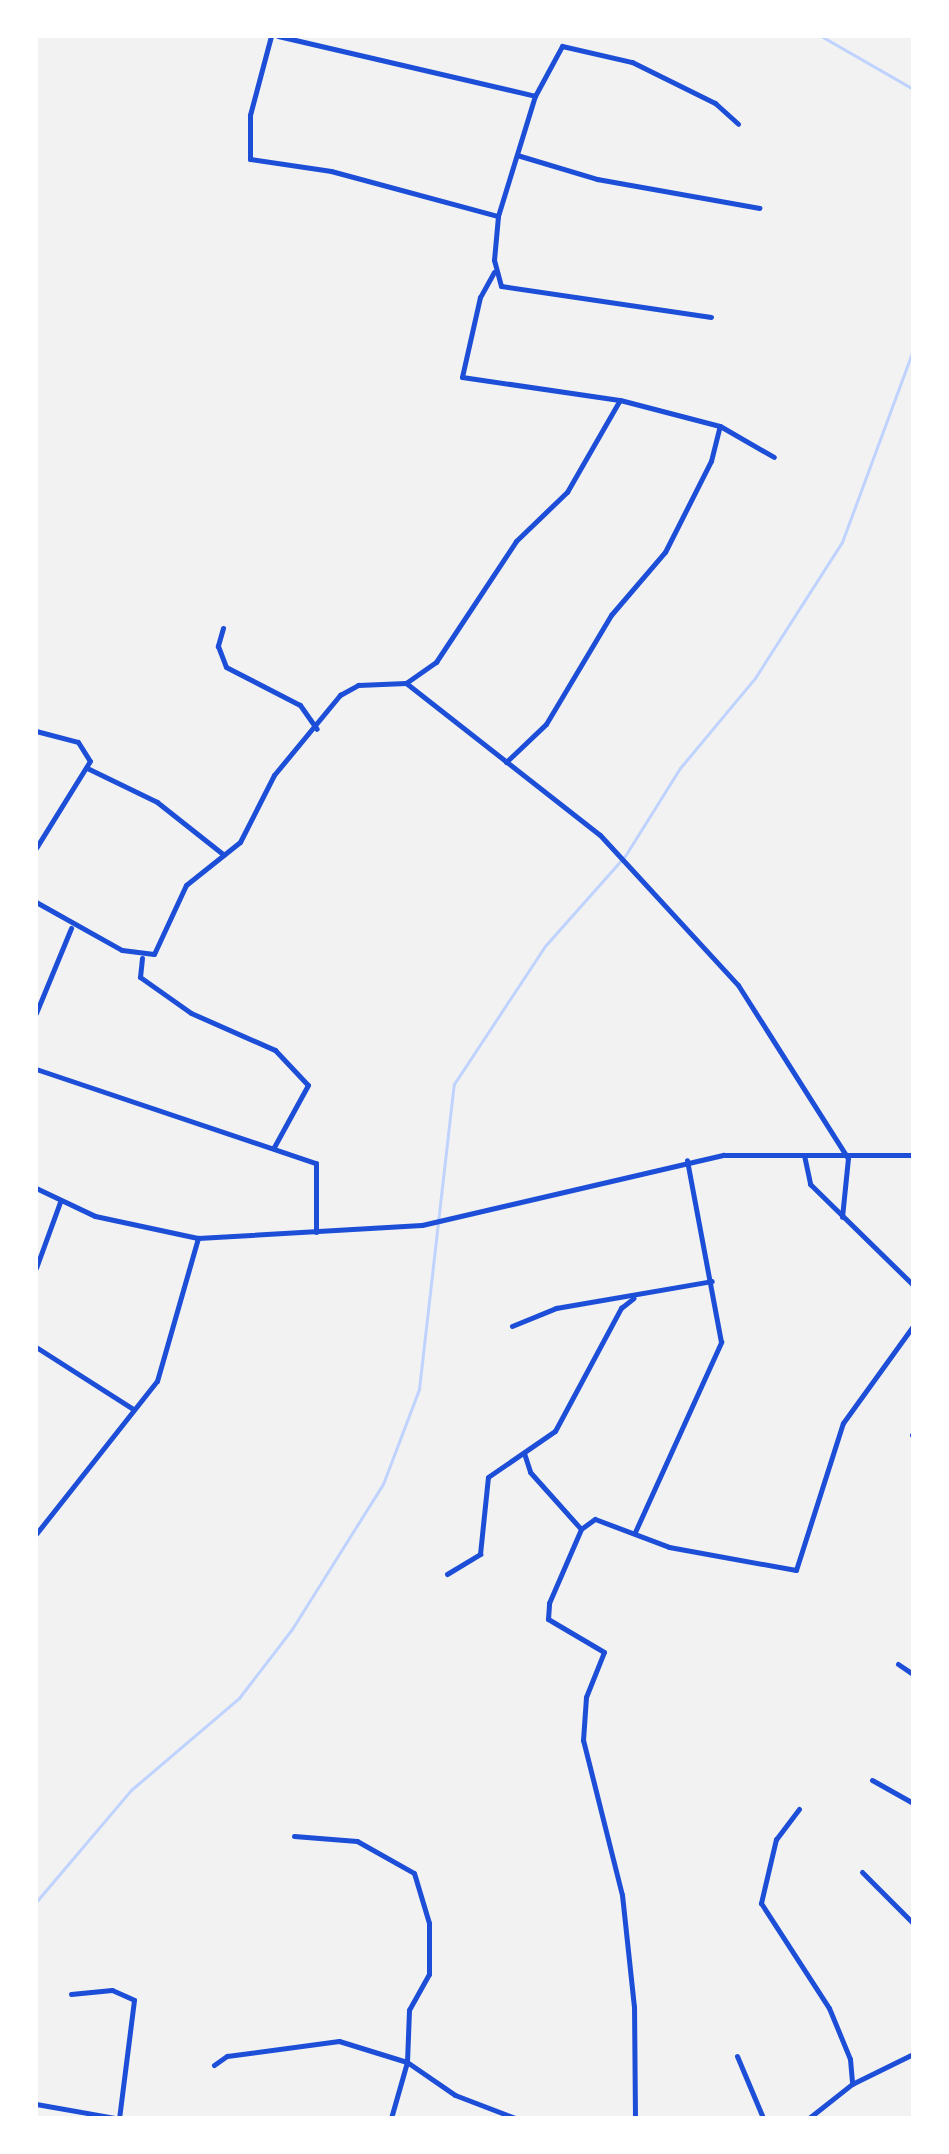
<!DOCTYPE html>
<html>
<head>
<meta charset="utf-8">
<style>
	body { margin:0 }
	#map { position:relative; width:949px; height:2154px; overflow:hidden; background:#f2f2f2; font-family:"Open Sans",sans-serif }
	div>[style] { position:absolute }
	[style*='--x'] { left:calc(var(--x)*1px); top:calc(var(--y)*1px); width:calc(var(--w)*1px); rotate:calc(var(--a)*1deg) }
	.stream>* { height:3px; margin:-1.5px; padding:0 1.5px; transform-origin:1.5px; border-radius:1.5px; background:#bfd3fe }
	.minor>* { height:5px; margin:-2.5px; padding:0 2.5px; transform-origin:2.5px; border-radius:2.5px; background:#1d4ed8 }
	span { translate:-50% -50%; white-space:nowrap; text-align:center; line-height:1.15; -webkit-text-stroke:6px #fff; paint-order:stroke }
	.frame { position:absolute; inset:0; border:38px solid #fff; pointer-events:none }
</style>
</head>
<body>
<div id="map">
	<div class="stream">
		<div style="--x:821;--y:36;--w:106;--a:29.9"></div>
		<div style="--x:36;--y:1902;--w:147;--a:-49.7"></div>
		<div style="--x:131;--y:1790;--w:142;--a:-40.4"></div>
		<div style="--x:239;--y:1698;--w:87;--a:-52.5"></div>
		<div style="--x:292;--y:1629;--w:171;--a:-57.9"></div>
		<div style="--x:383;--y:1484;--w:102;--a:-69.2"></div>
		<div style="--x:419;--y:1389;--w:307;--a:-83.5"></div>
		<div style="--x:454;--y:1084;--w:165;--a:-56.6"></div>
		<div style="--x:545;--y:946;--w:120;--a:-48.4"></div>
		<div style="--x:625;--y:856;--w:104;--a:-58"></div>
		<div style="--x:680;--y:768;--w:117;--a:-50.2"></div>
		<div style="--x:755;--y:678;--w:161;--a:-57.4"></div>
		<div style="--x:842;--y:542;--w:205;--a:-69.7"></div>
	</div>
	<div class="minor">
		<div style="--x:271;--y:36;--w:82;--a:104.9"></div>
		<div style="--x:250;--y:115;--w:44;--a:90"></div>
		<div style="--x:250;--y:159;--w:82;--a:8.4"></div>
		<div style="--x:331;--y:171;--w:173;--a:15.1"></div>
		<div style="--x:278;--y:36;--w:264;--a:13.1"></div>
		<div style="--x:517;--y:155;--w:84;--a:16.7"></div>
		<div style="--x:597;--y:179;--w:165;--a:10.1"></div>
		<div style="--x:494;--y:272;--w:29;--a:119"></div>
		<div style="--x:480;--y:297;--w:82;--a:102.7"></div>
		<div style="--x:462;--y:377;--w:159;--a:8.3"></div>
		<div style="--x:711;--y:317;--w:212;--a:-171.6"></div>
		<div style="--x:501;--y:286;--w:27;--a:-105"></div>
		<div style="--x:494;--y:260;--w:44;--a:-84.8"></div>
		<div style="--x:498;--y:216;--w:126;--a:-72.9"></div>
		<div style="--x:535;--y:96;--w:57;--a:-61.6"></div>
		<div style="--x:562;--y:46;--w:72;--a:12.9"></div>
		<div style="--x:632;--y:62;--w:93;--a:26.3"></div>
		<div style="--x:715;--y:103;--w:31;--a:42"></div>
		<div style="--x:223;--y:628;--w:19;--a:106"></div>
		<div style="--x:218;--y:646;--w:22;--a:69"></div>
		<div style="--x:226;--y:667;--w:83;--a:27.2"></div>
		<div style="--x:300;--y:705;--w:29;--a:55"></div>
		<div style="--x:406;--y:683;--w:246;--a:38.1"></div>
		<div style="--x:600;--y:835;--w:204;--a:47.4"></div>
		<div style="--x:738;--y:985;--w:205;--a:57.6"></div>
		<div style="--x:848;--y:1158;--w:59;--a:95.8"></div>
		<div style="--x:36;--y:731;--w:43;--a:14.7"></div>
		<div style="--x:78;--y:742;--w:22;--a:58"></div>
		<div style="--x:90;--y:761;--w:102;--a:121.8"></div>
		<div style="--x:506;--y:762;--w:55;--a:-43.5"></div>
		<div style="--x:546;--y:724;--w:127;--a:-59.2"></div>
		<div style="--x:611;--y:615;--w:83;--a:-49.4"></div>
		<div style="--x:665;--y:552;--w:102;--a:-63.2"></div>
		<div style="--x:711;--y:461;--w:36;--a:-76"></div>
		<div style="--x:87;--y:768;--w:78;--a:25.9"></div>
		<div style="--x:157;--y:802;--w:85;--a:38.3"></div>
		<div style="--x:36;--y:902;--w:98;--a:29.2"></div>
		<div style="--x:122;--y:950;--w:32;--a:7"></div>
		<div style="--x:154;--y:954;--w:76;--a:-65.1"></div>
		<div style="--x:186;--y:885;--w:69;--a:-38.5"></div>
		<div style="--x:240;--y:842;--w:75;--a:-63.1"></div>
		<div style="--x:274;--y:775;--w:104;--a:-50.5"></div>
		<div style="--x:340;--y:695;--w:21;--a:-29"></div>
		<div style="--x:358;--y:685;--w:48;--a:-2.4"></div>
		<div style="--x:406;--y:683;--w:37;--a:-35"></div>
		<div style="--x:436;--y:662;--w:145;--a:-56.5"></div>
		<div style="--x:516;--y:541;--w:71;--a:-43.9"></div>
		<div style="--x:567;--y:492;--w:106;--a:-60.1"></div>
		<div style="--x:620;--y:400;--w:103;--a:14.6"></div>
		<div style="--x:720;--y:426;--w:62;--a:29.9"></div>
		<div style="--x:142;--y:958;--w:19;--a:96"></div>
		<div style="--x:140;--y:977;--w:62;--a:35.2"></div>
		<div style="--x:191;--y:1013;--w:92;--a:23.8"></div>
		<div style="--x:275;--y:1050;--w:48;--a:46.7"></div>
		<div style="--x:308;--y:1085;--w:71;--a:118.7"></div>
		<div style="--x:36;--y:1013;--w:92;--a:-67.6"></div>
		<div style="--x:36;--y:1069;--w:295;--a:18.6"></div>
		<div style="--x:316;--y:1163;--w:69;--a:90"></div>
		<div style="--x:804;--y:1155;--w:30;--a:78"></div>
		<div style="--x:810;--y:1184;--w:144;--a:44.4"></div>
		<div style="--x:36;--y:1188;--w:65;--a:25.4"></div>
		<div style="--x:95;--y:1216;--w:105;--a:12.1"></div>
		<div style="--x:198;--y:1238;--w:224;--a:-3.3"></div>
		<div style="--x:422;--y:1225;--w:310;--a:-13.1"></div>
		<div style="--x:724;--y:1155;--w:189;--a:0"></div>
		<div style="--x:36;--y:1268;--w:70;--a:-70"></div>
		<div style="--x:512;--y:1326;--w:48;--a:-22.2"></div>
		<div style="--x:556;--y:1308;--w:158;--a:-9.8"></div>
		<div style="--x:36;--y:1347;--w:115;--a:32.6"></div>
		<div style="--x:912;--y:1435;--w:2;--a:-63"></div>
		<div style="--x:524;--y:1453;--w:20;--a:72"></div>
		<div style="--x:530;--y:1472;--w:76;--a:48.2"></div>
		<div style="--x:635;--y:1532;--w:209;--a:-65.6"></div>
		<div style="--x:721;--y:1342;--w:185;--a:-100.6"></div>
		<div style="--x:36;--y:1534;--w:195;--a:-51.7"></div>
		<div style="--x:157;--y:1381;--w:149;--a:-74"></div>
		<div style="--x:447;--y:1574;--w:39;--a:-31"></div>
		<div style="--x:480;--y:1554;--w:77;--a:-84.1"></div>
		<div style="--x:488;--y:1477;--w:81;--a:-34.5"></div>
		<div style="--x:555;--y:1431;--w:140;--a:-61.8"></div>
		<div style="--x:621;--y:1308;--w:16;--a:-38"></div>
		<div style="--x:898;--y:1664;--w:18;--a:34"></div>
		<div style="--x:872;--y:1780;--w:47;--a:29.3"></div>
		<div style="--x:799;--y:1809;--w:38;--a:127"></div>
		<div style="--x:776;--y:1839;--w:66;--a:103.2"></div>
		<div style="--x:761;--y:1903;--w:125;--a:57.1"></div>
		<div style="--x:829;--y:2008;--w:55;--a:67.6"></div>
		<div style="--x:850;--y:2059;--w:25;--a:85"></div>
		<div style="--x:294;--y:1836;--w:63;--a:4.5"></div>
		<div style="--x:357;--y:1841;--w:65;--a:29.3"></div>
		<div style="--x:414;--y:1873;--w:52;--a:73.3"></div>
		<div style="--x:429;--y:1923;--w:51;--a:90"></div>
		<div style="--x:429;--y:1974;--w:41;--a:119.1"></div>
		<div style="--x:409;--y:2010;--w:52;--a:92.2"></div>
		<div style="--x:407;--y:2062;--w:58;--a:105.9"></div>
		<div style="--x:862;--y:1872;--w:72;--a:45"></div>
		<div style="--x:71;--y:1994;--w:41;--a:-5.6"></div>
		<div style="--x:112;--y:1990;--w:24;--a:24"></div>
		<div style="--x:134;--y:2000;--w:119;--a:97.2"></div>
		<div style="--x:737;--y:2056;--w:67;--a:67.2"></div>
		<div style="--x:214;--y:2065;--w:16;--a:-35"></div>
		<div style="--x:227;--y:2056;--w:113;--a:-7.6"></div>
		<div style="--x:339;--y:2041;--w:71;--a:17.2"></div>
		<div style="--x:407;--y:2062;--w:58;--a:34.5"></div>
		<div style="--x:455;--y:2095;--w:64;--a:21"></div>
		<div style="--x:36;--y:2104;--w:80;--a:10"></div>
		<div style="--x:635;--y:2118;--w:111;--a:-90.5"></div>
		<div style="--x:634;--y:2007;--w:113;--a:-96.1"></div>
		<div style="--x:622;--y:1895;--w:160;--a:-104.1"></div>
		<div style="--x:583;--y:1740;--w:43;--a:-86"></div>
		<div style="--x:586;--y:1697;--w:48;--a:-68.2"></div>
		<div style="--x:604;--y:1652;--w:65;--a:-149.5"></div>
		<div style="--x:548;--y:1619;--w:16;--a:-86"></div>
		<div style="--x:549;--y:1603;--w:81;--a:-66.6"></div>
		<div style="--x:581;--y:1529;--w:17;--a:-36"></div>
		<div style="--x:595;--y:1519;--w:79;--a:20.7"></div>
		<div style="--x:669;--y:1547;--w:129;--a:10.3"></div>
		<div style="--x:796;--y:1570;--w:154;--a:-72.3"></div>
		<div style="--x:843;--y:1423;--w:120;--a:-54.2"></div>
		<div style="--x:809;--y:2118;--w:55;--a:-38.3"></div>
		<div style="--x:852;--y:2084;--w:68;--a:-26.2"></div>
	</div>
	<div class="frame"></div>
</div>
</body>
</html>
